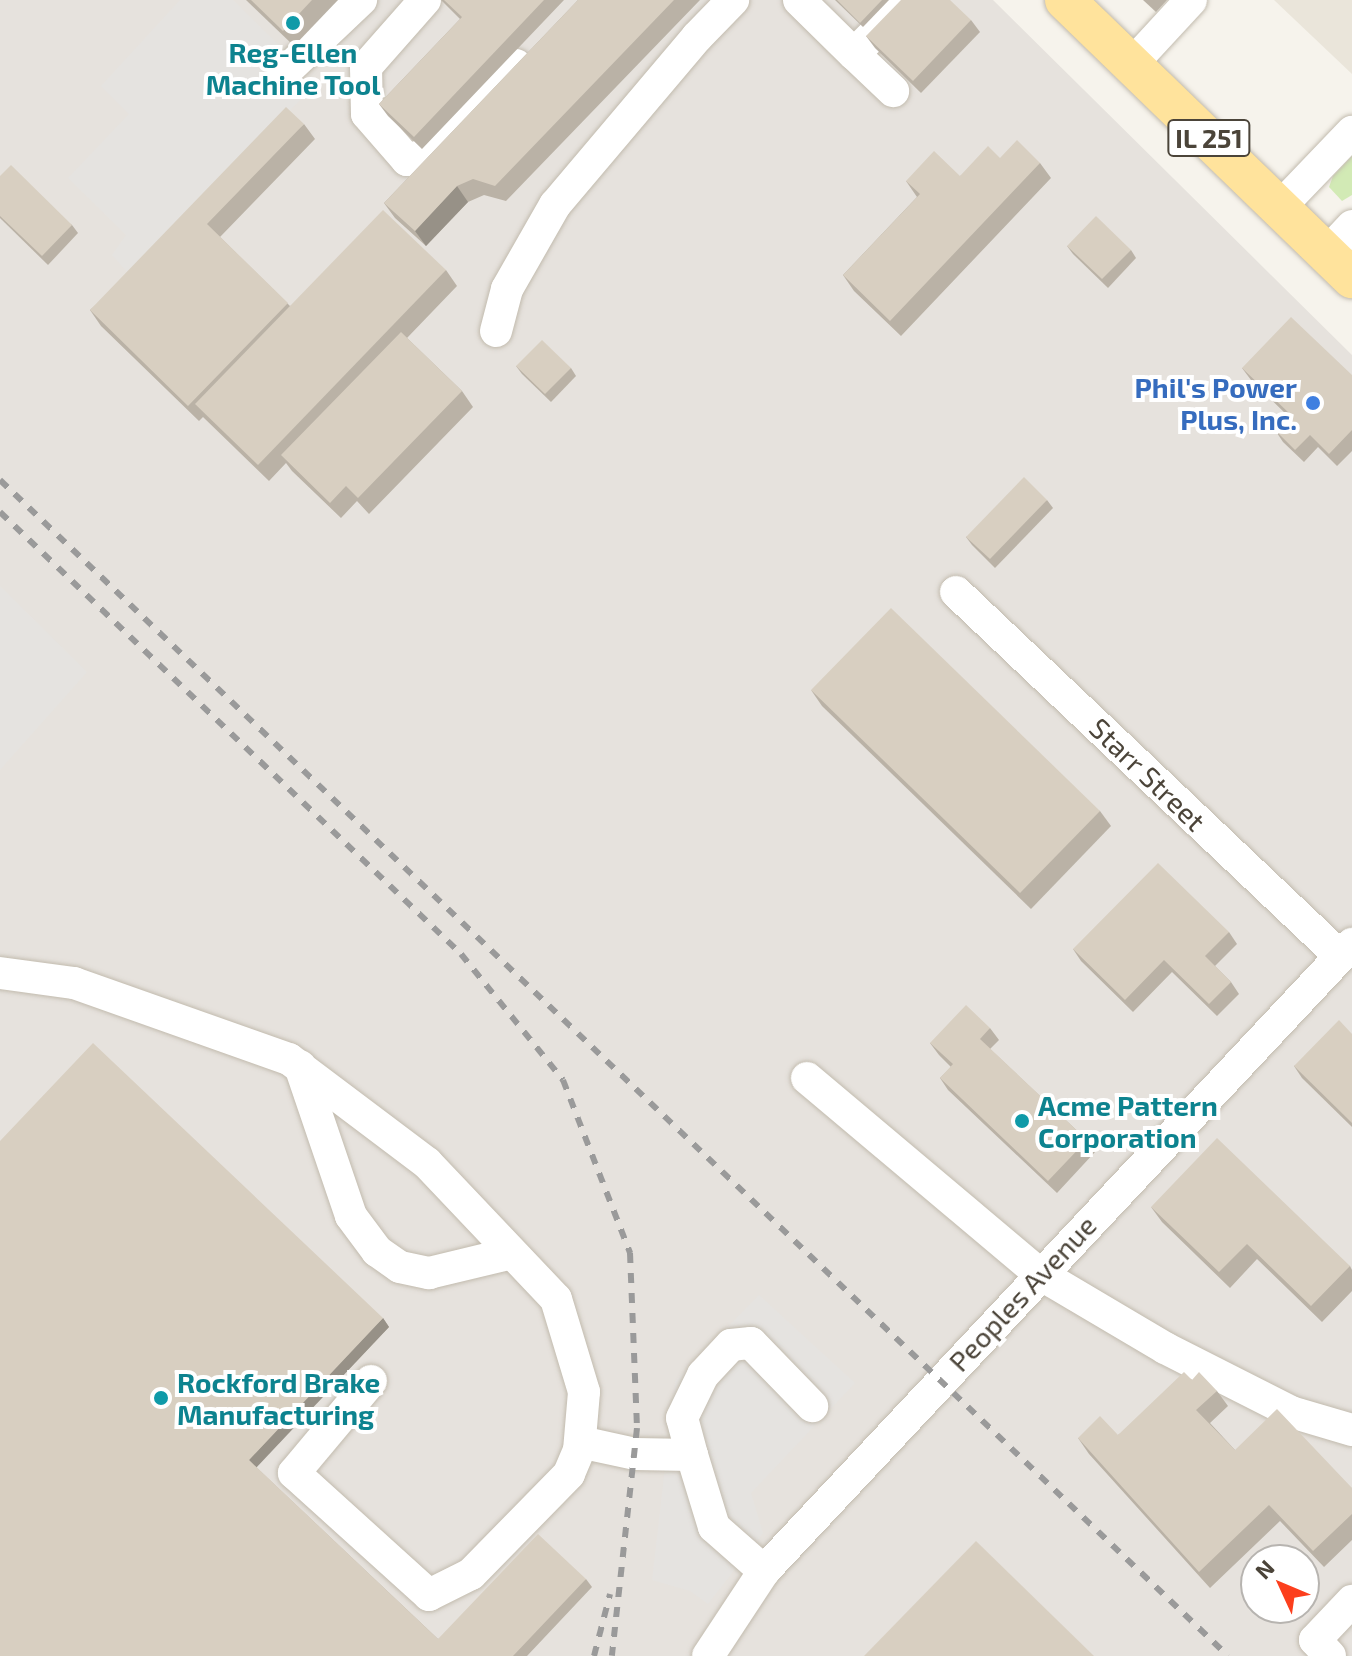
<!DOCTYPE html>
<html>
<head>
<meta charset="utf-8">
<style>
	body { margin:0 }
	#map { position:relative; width:1352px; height:1656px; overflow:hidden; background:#f6f3ec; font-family:"Exo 2",sans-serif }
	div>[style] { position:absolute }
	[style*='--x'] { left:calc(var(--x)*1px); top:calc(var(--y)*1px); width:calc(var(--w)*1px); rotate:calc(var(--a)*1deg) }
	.residential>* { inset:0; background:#eae5da }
	.industrial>* { inset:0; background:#e6e2dd }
	.green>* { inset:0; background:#d2eab5 }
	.parking>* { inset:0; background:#e5e3e0 }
	.roads { filter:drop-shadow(0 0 2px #c2bbae) drop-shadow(0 0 2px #c2bbae) }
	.minor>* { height:32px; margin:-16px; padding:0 16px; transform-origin:16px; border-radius:16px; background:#fff }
	.major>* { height:40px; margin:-20px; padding:0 20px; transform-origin:20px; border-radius:20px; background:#ffe39c }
	.rail>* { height:6px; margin-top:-3px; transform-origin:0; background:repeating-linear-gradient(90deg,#9a9a9a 0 10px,transparent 0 20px) }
	.wall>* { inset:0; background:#bab2a6 }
	.shaded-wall>* { inset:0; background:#979187 }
	.building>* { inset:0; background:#d8cfc1 }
	.dots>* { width:22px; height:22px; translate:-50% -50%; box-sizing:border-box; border:4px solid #fff; border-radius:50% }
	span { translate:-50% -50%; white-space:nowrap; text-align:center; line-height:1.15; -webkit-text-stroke:8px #fff; paint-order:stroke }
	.shield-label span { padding:2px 6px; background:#fff; border:2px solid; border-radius:6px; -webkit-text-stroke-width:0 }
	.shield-label { font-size:26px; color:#4b4439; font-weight:700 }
	.culture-label { font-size:28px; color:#0d838f; font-weight:700 }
	.left { translate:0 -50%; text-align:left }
	.shop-label { font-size:28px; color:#366cbe; font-weight:700 }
	.right { translate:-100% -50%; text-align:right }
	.street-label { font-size:28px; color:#4b4439 }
	.north { position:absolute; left:1240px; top:1544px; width:80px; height:80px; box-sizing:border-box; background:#fff; border:2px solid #b7b4b0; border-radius:50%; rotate:314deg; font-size:22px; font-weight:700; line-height:32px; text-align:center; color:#4b4439 }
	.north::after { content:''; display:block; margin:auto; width:28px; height:36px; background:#fc3f1d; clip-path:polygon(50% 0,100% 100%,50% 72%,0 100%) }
</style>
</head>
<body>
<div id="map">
	<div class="residential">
		<div style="clip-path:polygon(1274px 0,1352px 0,1352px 74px)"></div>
	</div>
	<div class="industrial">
		<div style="clip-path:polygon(evenodd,0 0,993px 0,1352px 355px,1352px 1656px,0 1656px,0 0,1256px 1560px,1304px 1560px,1304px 1608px,1256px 1608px,1256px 1560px)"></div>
	</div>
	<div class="green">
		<div style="clip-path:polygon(1352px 156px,1352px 195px,1342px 201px,1329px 187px,1333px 176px)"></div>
	</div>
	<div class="parking">
		<div style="clip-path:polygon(180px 0,233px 0,296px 62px,286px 72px,309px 91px,129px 274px,112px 255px,126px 235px,68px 178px,129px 114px,101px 86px)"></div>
		<div style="clip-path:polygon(0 586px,87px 672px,0 770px)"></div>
		<div style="clip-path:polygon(759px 1295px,855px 1383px,751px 1493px,763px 1533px,708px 1604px,690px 1591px,652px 1580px,675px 1381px)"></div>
	</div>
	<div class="roads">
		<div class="minor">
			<div style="--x:425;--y:0;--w:89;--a:131.4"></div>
			<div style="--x:366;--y:67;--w:47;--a:88.8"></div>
			<div style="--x:367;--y:114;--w:61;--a:49"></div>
			<div style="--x:407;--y:160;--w:24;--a:-17"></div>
			<div style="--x:430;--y:153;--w:123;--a:-45.7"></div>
			<div style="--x:799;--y:0;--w:77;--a:44.5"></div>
			<div style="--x:854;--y:54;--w:76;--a:-45"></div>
			<div style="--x:854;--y:54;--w:54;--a:43.5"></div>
			<div style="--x:1132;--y:64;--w:87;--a:-47.3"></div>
			<div style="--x:285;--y:72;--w:105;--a:-43.5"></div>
			<div style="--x:1281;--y:206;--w:103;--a:-46.2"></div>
			<div style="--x:1327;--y:253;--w:37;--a:-47"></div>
			<div style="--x:496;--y:331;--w:43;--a:-75.3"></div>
			<div style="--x:507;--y:289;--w:97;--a:-60.3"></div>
			<div style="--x:555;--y:205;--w:220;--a:-49.8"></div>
			<div style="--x:697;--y:37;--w:52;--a:-45.8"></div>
			<div style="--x:956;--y:592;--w:529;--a:43.47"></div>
			<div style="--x:0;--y:973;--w:75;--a:7.7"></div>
			<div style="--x:74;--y:983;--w:228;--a:19.5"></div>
			<div style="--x:289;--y:1059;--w:173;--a:37"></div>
			<div style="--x:427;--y:1163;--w:187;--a:46.5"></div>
			<div style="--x:556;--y:1299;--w:97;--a:73.2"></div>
			<div style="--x:584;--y:1392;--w:58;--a:94.9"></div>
			<div style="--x:579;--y:1450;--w:26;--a:113"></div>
			<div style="--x:569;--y:1474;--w:140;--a:134.4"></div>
			<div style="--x:471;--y:1574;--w:47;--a:153.4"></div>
			<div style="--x:429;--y:1595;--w:182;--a:-137.9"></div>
			<div style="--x:294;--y:1473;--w:120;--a:-50.1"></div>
			<div style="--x:300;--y:1066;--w:158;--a:71.2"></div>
			<div style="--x:351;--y:1216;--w:44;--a:53.4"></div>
			<div style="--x:377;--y:1251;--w:28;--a:35"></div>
			<div style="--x:400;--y:1267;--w:30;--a:12"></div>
			<div style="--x:429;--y:1273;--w:85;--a:-13.5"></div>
			<div style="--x:807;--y:1078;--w:304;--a:40.1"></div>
			<div style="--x:1040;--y:1274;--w:145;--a:30.6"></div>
			<div style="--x:1165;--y:1348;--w:141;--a:26.9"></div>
			<div style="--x:1291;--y:1412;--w:64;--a:16.4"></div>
			<div style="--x:580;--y:1442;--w:56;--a:12.3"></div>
			<div style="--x:635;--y:1454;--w:57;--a:1"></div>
			<div style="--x:692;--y:1455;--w:75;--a:73"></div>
			<div style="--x:714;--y:1527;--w:67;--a:41.3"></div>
			<div style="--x:692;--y:1455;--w:38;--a:-105"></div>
			<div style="--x:682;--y:1418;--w:48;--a:-64"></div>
			<div style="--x:703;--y:1375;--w:41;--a:-47"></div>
			<div style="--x:731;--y:1345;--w:20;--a:-6"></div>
			<div style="--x:751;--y:1343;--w:88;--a:45.9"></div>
			<div style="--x:708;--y:1656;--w:102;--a:-56.6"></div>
			<div style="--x:764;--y:1571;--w:860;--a:-46.84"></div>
			<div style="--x:1330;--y:1656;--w:22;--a:-133"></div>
			<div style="--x:1315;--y:1640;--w:54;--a:-46.5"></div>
		</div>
		<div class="major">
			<div style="--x:1065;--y:0;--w:400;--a:44.1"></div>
		</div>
	</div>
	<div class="rail">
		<div style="--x:0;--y:480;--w:1700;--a:43.76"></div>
		<div style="--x:0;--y:512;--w:639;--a:43.79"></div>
		<div style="--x:461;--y:954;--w:162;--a:51"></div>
		<div style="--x:563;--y:1080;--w:186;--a:68.8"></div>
		<div style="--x:630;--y:1253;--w:175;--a:87.7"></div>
		<div style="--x:637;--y:1428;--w:229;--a:96.3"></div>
		<div style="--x:594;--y:1656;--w:64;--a:-75.5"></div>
	</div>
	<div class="wall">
		<div style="clip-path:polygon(246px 0,338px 0,294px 46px)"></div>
		<div style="clip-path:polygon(441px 0,564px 0,422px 149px,388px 116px,379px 104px,460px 19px)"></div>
		<div style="clip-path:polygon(578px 0,700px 0,506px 201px,484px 195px,468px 202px,426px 246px,395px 218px,384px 203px)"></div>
		<div style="clip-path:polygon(835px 0,889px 0,863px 27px)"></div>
		<div style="clip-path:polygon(1143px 0,1167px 0,1156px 12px)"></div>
		<div style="clip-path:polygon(971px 20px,980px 32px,921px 93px,875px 48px,866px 36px)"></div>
		<div style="clip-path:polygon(304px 124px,315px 139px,220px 237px,290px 306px,446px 270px,457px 286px,407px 338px,462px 391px,473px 407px,369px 514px,357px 501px,341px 518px,292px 471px,286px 463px,269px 481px,203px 417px,199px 421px,101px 326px,90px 310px)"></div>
		<div style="clip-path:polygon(1000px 158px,1040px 163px,1051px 178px,901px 336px,854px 291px,843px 275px,917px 197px,906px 181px,960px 176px)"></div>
		<div style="clip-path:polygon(0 176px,72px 225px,78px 233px,48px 265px,0 218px)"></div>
		<div style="clip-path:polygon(1067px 246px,1131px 250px,1136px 258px,1108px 288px,1073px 254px)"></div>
		<div style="clip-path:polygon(516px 366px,571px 368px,576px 376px,551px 402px,522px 374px)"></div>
		<div style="clip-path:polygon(1242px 368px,1352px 375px,1352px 451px,1337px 466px,1318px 447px,1304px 462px,1283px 442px,1275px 430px,1288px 416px,1251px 380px)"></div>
		<div style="clip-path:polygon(1047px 500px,1053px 508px,995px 568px,972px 545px,966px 537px)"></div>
		<div style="clip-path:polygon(811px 690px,1100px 811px,1111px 826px,1031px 909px,822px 706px)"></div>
		<div style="clip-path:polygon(1229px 932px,1237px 944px,1215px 966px,1231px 982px,1239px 994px,1217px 1016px,1172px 972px,1133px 1012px,1081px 961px,1073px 949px)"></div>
		<div style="clip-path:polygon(990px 1028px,999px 1040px,990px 1049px,1087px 1140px,1095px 1152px,1057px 1193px,948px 1090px,940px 1078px,951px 1067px,939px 1055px,930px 1043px)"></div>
		<div style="clip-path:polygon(1352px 1034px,1352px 1127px,1302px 1078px,1294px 1066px)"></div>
		<div style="clip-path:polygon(1151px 1207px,1350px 1266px,1352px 1270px,1352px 1291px,1322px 1322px,1257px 1259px,1230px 1288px,1162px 1222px)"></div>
		<div style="clip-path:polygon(383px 1318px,389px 1327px,256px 1467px,438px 1639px,586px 1579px,592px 1587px,527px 1656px,0 1656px)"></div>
		<div style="clip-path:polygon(1192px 1380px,1217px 1391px,1228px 1406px,1210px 1423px,1235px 1450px,1352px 1488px,1352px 1540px,1324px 1567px,1280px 1521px,1210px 1588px,1089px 1454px,1078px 1438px,1118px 1435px)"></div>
	</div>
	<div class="shaded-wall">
		<div style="clip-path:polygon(457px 186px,468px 202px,426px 246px,415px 231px)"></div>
		<div style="clip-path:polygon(383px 1318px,389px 1327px,255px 1469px,249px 1460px)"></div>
	</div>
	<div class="building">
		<div style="clip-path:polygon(251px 0,312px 0,283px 31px)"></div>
		<div style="clip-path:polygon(444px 0,544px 0,414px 137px,379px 104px,462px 17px)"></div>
		<div style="clip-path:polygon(578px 0,674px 0,495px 186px,473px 179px,457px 186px,415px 231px,384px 203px)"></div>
		<div style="clip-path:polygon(837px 0,882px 0,860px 23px)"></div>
		<div style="clip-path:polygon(901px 0,950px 0,971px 20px,913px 81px,866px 36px)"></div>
		<div style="clip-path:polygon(286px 107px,304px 124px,207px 224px,288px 303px,188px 406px,90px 310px)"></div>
		<div style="clip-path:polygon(1017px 140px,1040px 163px,890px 321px,843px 275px,920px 194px,906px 181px,934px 151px,960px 176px,988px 146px,1000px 158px)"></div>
		<div style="clip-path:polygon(11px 165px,72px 225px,42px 256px,0 216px,0 176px)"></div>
		<div style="clip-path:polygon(383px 210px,446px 270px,258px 465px,195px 404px)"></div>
		<div style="clip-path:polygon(1096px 216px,1131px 250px,1102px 279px,1067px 246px)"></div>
		<div style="clip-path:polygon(1291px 317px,1352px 375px,1352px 430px,1329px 454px,1310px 435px,1295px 450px,1275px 430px,1290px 414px,1242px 368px)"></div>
		<div style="clip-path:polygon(401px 332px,462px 391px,358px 498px,346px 486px,330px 503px,281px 455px)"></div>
		<div style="clip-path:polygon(542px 340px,571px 368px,545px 394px,516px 366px)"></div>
		<div style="clip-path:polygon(1024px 477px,1047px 500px,990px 559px,966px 537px)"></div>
		<div style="clip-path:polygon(891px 608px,1100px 811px,1020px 893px,811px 690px)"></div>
		<div style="clip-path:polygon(1158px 863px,1229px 932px,1205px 956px,1231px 982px,1209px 1004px,1164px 960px,1125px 1000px,1073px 949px)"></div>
		<div style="clip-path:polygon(966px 1005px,990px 1028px,980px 1039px,1087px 1140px,1048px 1181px,940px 1078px,953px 1064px,930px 1043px)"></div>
		<div style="clip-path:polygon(1339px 1020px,1352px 1034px,1352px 1123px,1294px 1066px)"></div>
		<div style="clip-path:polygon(93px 1043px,383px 1318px,249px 1460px,438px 1639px,538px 1534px,586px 1579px,513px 1656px,0 1656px,0 1141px)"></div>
		<div style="clip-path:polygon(1217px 1138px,1350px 1266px,1311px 1306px,1247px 1244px,1219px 1272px,1151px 1207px)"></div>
		<div style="clip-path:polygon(1184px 1372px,1192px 1380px,1199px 1372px,1217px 1391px,1196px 1410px,1235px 1450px,1277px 1409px,1352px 1488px,1352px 1514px,1313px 1551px,1269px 1505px,1199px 1572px,1078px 1438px,1100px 1416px,1118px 1435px)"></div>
		<div style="clip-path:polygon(976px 1541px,1094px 1656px,864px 1656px)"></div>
	</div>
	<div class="dots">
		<div style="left:293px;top:23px;background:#0f9aa8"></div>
		<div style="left:1313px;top:403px;background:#3f7fe0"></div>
		<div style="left:1022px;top:1121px;background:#0f9aa8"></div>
		<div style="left:161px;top:1398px;background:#0f9aa8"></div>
	</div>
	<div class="shield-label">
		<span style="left:1209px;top:138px">IL 251</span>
	</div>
	<div class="culture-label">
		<span style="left:293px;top:68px">Reg-Ellen<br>Machine Tool</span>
		<span class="left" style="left:1038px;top:1121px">Acme Pattern<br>Corporation</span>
		<span class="left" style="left:177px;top:1398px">Rockford Brake<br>Manufacturing</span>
	</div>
	<div class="shop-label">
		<span class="right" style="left:1297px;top:403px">Phil's Power<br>Plus, Inc.</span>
	</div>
	<div class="street-label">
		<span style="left:1148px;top:774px;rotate:44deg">Starr Street</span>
		<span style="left:1022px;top:1293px;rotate:-47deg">Peoples Avenue</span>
	</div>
	<div class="north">N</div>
</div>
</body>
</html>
